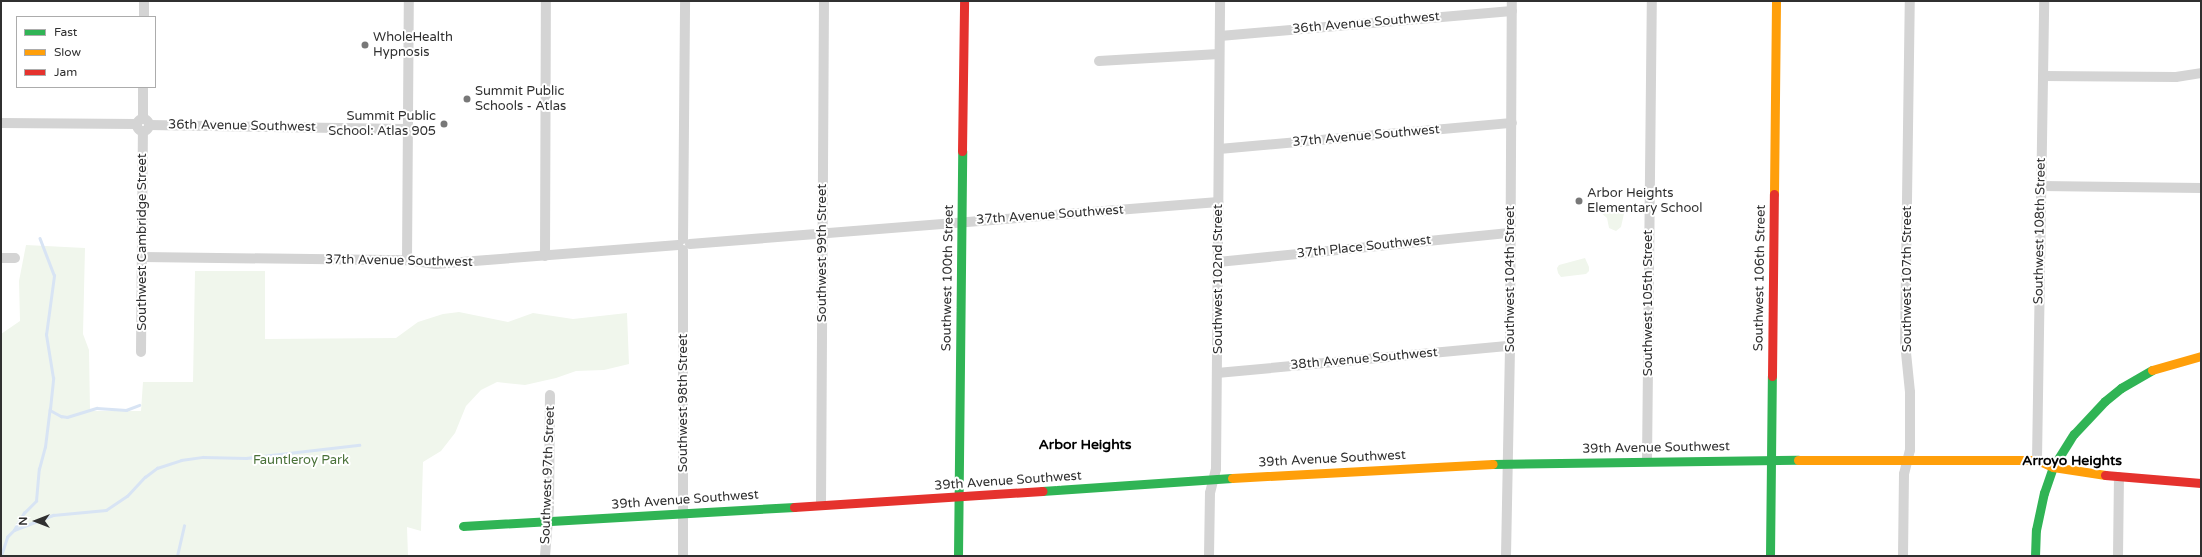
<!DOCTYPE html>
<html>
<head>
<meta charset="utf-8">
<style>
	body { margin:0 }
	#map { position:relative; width:2202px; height:557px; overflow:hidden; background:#fff; font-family:"Varela Round",sans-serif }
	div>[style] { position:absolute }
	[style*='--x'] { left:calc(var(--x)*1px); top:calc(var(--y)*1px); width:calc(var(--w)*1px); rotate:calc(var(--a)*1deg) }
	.green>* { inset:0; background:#f0f6ec }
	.stream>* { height:2.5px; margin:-1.25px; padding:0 1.25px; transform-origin:1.25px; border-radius:1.25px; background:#d8e4f4 }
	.street>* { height:10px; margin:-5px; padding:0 5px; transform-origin:5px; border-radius:5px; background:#d4d4d4 }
	.street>.ring { margin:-5px; padding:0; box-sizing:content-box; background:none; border:10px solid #d4d4d4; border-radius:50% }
	.fast>* { height:9px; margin:-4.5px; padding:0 4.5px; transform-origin:4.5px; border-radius:4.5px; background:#30b455 }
	.slow>* { height:9px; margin:-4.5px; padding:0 4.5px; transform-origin:4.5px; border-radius:4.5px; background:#ff9f0a }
	.jam>* { height:9px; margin:-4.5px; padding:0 4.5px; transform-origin:4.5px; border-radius:4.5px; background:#e5322d }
	.dots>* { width:11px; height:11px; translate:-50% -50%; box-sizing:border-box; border:2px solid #fff; border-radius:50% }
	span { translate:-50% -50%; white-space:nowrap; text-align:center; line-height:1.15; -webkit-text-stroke:4px #fff; paint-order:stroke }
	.street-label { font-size:13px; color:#303030 }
	.poi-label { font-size:13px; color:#303030 }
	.left { translate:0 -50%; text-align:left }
	.right { translate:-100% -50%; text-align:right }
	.park-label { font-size:13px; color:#497138 }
	.neighbourhood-label { font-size:14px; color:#000; font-weight:700 }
	.frame { position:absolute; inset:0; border:2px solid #303030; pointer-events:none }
	.legend { position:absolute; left:16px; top:16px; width:140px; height:72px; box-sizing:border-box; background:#fff; border:1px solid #acacac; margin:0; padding:5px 7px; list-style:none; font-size:12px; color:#303030 }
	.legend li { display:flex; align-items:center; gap:8px; height:20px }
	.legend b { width:20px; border:1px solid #acacac }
	.north { position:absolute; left:16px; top:501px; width:40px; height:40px; -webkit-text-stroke:3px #fff; paint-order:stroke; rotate:270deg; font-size:11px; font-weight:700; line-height:16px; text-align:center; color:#303030 }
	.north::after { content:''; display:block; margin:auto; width:14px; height:18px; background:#303030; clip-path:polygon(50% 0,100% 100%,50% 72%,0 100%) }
</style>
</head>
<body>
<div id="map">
	<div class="green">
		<div style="clip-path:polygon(1611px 206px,1625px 209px,1621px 227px,1616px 231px,1609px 228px,1607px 218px,1601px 213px,1602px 208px)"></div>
		<div style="clip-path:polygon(26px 245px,85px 248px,83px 334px,89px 350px,90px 411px,141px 411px,143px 382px,193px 382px,195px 271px,265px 271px,265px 339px,396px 338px,418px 322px,443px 314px,459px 312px,508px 322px,533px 313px,573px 319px,627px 313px,629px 364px,604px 370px,576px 371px,556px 378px,525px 385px,497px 382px,481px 390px,466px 406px,455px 433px,441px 451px,423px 462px,421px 531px,407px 527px,408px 556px,1px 556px,1px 334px,20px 321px,19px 281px)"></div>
		<div style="clip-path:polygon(1585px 258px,1589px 267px,1589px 271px,1586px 274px,1561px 277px,1558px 273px,1557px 268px,1559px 265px)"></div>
	</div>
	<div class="stream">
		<div style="--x:50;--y:410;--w:13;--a:29"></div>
		<div style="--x:61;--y:416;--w:6;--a:9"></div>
		<div style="--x:67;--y:417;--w:31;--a:-17"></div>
		<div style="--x:97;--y:408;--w:29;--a:4"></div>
		<div style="--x:126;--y:410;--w:14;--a:-21"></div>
		<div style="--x:14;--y:530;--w:42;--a:-21"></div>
		<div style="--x:53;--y:515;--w:53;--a:-5.4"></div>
		<div style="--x:106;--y:510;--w:25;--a:-34"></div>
		<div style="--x:127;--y:496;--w:26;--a:-47"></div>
		<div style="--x:145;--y:477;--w:15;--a:-37"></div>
		<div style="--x:157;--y:468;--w:25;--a:-18"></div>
		<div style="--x:181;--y:460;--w:22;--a:-8"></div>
		<div style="--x:203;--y:457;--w:43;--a:1.3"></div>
		<div style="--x:246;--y:458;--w:114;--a:-6.6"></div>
		<div style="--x:1;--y:556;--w:20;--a:-72"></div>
		<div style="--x:7;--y:537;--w:10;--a:-45"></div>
		<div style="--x:14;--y:530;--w:20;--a:-60"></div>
		<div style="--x:24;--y:513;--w:17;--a:-45"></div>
		<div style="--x:36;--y:501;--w:32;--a:-85"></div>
		<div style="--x:39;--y:469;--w:23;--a:-75"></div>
		<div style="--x:45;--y:447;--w:38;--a:-83"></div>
		<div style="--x:50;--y:409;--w:31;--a:-84"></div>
		<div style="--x:53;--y:378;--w:44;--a:-99.2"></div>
		<div style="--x:46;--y:335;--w:60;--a:-82.3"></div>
		<div style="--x:54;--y:276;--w:40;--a:-111"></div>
		<div style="--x:177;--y:556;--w:31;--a:-77"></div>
	</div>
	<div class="street">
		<div style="--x:144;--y:17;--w:16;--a:-90"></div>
		<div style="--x:1220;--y:36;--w:293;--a:-4.9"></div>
		<div style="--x:1099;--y:61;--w:120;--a:-3.3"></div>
		<div style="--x:2043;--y:76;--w:133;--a:0.4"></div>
		<div style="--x:2176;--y:77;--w:25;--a:-9"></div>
		<div style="--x:143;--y:118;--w:31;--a:-90"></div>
		<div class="ring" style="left:137px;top:119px;width:2px;height:2px"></div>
		<div style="--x:1;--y:123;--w:136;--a:0.4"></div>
		<div style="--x:149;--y:125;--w:258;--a:0.9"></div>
		<div style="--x:1219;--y:149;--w:294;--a:-5.1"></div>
		<div style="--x:2041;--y:186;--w:160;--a:0.7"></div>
		<div style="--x:683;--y:239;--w:238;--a:-89.5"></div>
		<div style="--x:690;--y:244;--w:530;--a:-4.55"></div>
		<div style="--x:545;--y:256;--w:255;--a:-89.8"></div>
		<div style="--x:143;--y:257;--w:264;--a:0.7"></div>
		<div style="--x:407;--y:260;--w:29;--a:8"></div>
		<div style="--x:436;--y:264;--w:243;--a:-4.5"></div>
		<div style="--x:1;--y:258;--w:14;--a:0"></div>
		<div style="--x:407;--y:260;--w:259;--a:-89.6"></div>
		<div style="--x:1218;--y:262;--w:293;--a:-5.7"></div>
		<div style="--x:141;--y:352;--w:221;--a:-89.5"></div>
		<div style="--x:1217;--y:373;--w:294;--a:-5.3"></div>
		<div style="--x:2037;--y:460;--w:459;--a:-89.1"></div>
		<div style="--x:1647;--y:461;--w:460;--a:-89.4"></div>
		<div style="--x:821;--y:505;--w:504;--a:-89.66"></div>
		<div style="--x:545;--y:556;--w:49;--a:-85.3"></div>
		<div style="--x:549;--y:507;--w:112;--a:-89.5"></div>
		<div style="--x:683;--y:556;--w:306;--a:-90"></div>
		<div style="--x:1209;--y:556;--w:63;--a:-89.1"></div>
		<div style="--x:1210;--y:493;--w:25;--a:-76"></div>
		<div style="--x:1216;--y:469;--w:468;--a:-89.5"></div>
		<div style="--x:1506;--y:556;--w:210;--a:-88.9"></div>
		<div style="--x:1510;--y:346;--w:345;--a:-89.7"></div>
		<div style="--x:1903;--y:556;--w:82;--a:-89.3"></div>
		<div style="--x:1904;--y:474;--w:25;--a:-76"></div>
		<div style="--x:1910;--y:450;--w:58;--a:-90"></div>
		<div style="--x:1910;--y:392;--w:49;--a:-95.8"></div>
		<div style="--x:1905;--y:343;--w:342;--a:-89.2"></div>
		<div style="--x:2118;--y:556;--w:79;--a:-89.3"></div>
	</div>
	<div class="fast">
		<div style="--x:1493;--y:464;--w:305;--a:-0.8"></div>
		<div style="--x:1042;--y:491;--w:190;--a:-3.9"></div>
		<div style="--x:463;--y:526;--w:332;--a:-3.3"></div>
		<div style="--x:958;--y:556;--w:405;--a:-89.4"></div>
		<div style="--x:1770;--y:556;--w:180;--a:-89.4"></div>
		<div style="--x:2035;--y:556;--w:26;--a:-88"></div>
		<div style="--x:2036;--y:530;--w:38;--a:-78"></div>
		<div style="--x:2044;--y:493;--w:28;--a:-71"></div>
		<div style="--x:2053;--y:467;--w:39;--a:-58"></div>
		<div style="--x:2074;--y:434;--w:45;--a:-46.8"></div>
		<div style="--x:2105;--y:401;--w:21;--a:-39"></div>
		<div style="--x:2121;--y:388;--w:36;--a:-30"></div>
	</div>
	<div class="slow">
		<div style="--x:1774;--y:194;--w:193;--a:-89.4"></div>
		<div style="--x:2152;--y:370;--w:51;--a:-15.9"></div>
		<div style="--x:1798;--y:460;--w:239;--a:0"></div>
		<div style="--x:2037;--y:460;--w:17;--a:24"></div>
		<div style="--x:2053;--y:467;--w:53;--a:8.7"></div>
		<div style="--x:1232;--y:478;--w:261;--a:-3.1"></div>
	</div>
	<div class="jam">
		<div style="--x:962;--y:151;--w:150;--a:-89.2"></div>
		<div style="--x:1772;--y:376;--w:182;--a:-89.4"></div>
		<div style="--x:2105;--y:475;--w:96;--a:4.8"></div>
		<div style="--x:794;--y:507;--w:249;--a:-3.7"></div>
	</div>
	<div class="dots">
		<div style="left:365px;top:45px;background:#787878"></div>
		<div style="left:467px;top:99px;background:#787878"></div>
		<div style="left:444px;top:124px;background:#787878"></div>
		<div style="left:1579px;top:201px;background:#787878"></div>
	</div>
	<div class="street-label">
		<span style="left:1366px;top:23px;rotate:-5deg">36th Avenue Southwest</span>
		<span style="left:242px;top:126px;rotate:1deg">36th Avenue Southwest</span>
		<span style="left:1366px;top:136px;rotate:-5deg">37th Avenue Southwest</span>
		<span style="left:1050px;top:215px;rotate:-4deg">37th Avenue Southwest</span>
		<span style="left:2040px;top:231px;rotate:-89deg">Southwest 108th Street</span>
		<span style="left:142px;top:242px;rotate:-90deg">Southwest Cambridge Street</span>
		<span style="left:1364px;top:247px;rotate:-6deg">37th Place Southwest</span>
		<span style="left:822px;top:253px;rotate:-90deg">Southwest 99th Street</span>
		<span style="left:399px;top:261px;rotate:1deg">37th Avenue Southwest</span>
		<span style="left:948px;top:278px;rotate:-89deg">Southwest 100th Street</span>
		<span style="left:1760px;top:278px;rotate:-89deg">Southwest 106th Street</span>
		<span style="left:1218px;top:279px;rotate:-90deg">Southwest 102nd Street</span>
		<span style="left:1510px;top:279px;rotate:-90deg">Southwest 104th Street</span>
		<span style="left:1907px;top:279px;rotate:-90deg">Southwest 107th Street</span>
		<span style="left:1648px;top:303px;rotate:-90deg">Southwest 105th Street</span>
		<span style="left:1364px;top:359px;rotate:-5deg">38th Avenue Southwest</span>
		<span style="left:683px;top:403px;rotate:-90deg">Southwest 98th Street</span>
		<span style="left:1656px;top:448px;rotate:-1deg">39th Avenue Southwest</span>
		<span style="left:1332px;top:459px;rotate:-3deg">39th Avenue Southwest</span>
		<span style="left:548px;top:475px;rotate:-88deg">Southwest 97th Street</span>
		<span style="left:1008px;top:481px;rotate:-4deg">39th Avenue Southwest</span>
		<span style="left:685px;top:500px;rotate:-4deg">39th Avenue Southwest</span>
	</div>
	<div class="poi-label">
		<span class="left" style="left:373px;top:45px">WholeHealth<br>Hypnosis</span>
		<span class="left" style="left:475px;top:99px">Summit Public<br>Schools - Atlas</span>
		<span class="right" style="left:436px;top:124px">Summit Public<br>School: Atlas 905</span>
		<span class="left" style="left:1587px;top:201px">Arbor Heights<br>Elementary School</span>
	</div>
	<div class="park-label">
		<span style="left:301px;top:460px">Fauntleroy Park</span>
	</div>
	<div class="neighbourhood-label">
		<span style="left:1085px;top:445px">Arbor Heights</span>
		<span style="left:2072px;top:461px">Arroyo Heights</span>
	</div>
	<div class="frame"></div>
	<ul class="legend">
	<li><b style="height:5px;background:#30b455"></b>Fast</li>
	<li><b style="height:5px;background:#ff9f0a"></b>Slow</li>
	<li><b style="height:5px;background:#e5322d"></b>Jam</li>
	</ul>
	<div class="north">N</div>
</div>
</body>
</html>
